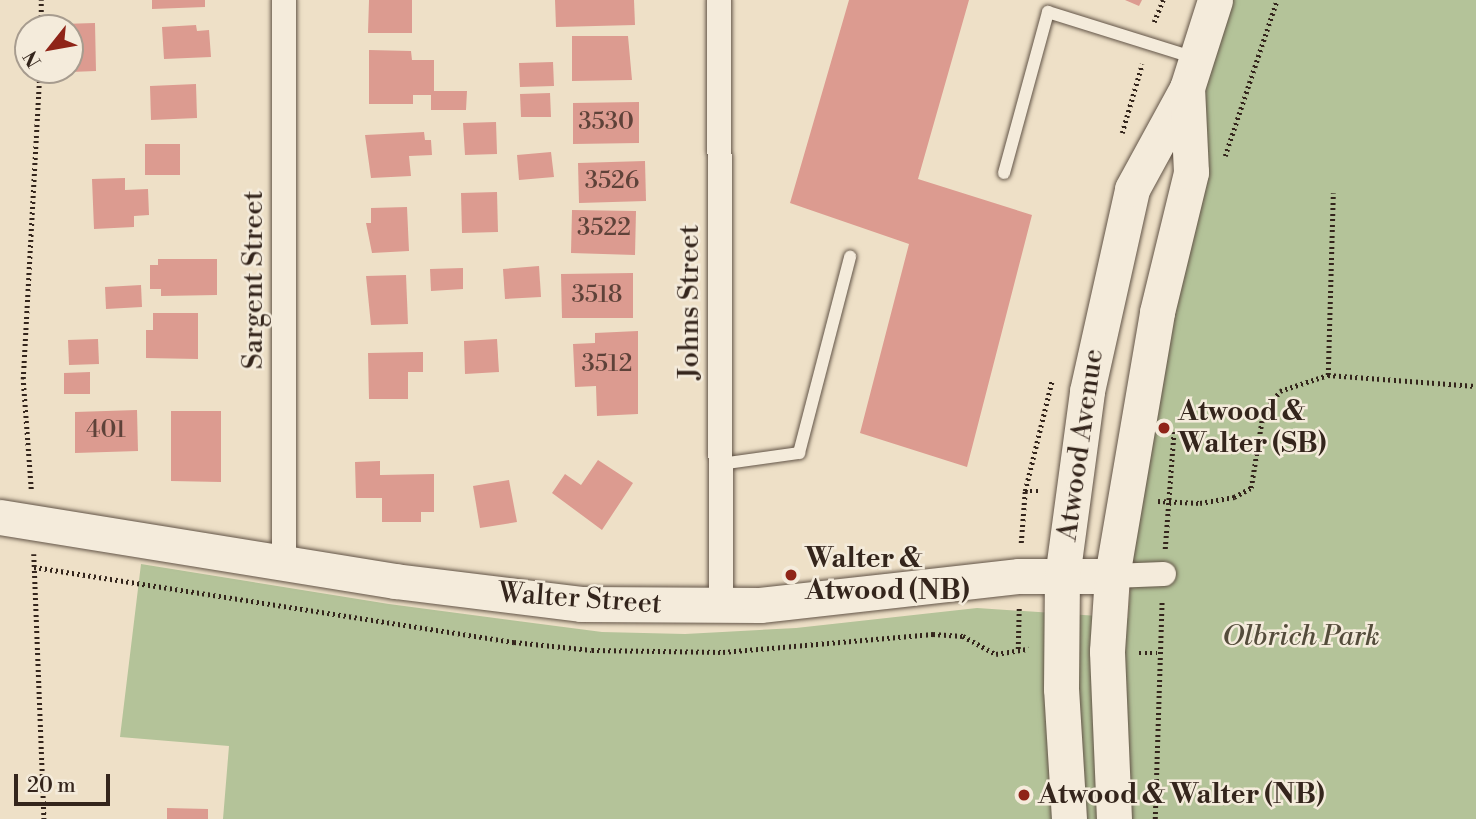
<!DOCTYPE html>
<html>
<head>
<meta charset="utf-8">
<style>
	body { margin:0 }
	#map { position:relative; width:1476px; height:819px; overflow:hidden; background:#eee0c7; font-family:"Libre Bodoni",serif }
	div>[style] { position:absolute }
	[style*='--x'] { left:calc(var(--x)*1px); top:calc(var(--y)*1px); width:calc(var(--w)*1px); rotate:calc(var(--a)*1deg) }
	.green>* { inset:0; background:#b4c399 }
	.building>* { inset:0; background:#dc9b90 }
	.path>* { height:4.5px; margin-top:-2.25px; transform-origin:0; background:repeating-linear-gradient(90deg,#34251c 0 2px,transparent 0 5.5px) }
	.roads { filter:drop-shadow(0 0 2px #625447) drop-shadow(0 0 2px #625447) }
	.lane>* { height:12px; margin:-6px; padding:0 6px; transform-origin:6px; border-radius:6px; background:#f4ebdb }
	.street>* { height:24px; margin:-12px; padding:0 12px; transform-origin:12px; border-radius:12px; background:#f4ebdb }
	.secondary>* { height:35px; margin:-17.5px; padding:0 17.5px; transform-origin:17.5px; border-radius:17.5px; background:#f4ebdb }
	.dots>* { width:19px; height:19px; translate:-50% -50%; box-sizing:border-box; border:4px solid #f4ebdb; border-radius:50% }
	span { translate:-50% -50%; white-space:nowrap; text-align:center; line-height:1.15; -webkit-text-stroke:5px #f4ebdb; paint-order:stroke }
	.number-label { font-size:24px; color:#5e4239 }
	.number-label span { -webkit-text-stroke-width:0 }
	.street-label { font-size:28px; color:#34251c }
	.poi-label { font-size:28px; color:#34251c; font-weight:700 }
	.left { translate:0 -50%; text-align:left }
	.park-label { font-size:28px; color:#544c3b; font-style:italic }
	.north { position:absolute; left:14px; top:14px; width:70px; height:70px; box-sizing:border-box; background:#f4ebdb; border:2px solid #a79c8f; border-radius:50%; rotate:239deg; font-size:19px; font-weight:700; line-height:28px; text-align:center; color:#34251c }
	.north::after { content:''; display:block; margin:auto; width:24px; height:32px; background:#8f2418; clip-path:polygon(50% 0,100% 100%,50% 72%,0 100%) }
	.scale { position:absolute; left:14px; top:774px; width:96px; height:32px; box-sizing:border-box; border:4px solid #34251c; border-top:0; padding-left:9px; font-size:21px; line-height:24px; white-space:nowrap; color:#34251c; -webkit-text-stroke:5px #f4ebdb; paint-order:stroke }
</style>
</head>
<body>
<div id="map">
	<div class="green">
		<div style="clip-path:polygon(1215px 0,1476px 0,1476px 819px,223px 819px,229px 746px,120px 737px,141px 564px,389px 604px,602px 632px,685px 634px,796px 628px,977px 608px,1128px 618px,1137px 502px)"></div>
	</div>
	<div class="building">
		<div style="clip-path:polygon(152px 0,205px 0,205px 7px,152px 9px)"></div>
		<div style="clip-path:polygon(369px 0,412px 0,412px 33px,368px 33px)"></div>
		<div style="clip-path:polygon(555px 0,634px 0,635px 25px,556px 27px)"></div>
		<div style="clip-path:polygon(849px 0,969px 0,918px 179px,1032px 215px,967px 467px,860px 433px,909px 244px,790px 203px)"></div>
		<div style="clip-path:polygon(1125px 0,1142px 0,1139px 6px)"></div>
		<div style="clip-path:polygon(95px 23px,96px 71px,70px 72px,70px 28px,62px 24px)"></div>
		<div style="clip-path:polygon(196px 25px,197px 31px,209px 30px,211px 57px,164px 59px,162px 27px)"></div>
		<div style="clip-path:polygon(572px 36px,628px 36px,632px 80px,572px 81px)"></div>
		<div style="clip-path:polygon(369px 50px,411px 51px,412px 60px,434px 60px,434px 91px,467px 91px,466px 110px,431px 110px,431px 95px,413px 95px,413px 104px,369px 104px)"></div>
		<div style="clip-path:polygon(553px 62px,554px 86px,520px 87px,519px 63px)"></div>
		<div style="clip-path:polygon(196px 84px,197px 118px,151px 120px,150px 86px)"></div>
		<div style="clip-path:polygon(550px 93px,551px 117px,521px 117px,520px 94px)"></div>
		<div style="clip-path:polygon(639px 102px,639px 143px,573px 144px,573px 103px)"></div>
		<div style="clip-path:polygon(496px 122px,497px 154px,465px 155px,463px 123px)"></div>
		<div style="clip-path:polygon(424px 132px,425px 140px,431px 140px,432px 155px,409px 156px,411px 176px,371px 178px,365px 135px)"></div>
		<div style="clip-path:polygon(145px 144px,180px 144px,180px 175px,145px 175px)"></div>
		<div style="clip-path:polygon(551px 152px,554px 177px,519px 180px,517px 155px)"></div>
		<div style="clip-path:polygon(645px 161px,646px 201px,579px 203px,578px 163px)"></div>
		<div style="clip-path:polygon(125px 178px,125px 190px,148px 189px,149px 215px,134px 216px,134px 227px,94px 229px,92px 179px)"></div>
		<div style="clip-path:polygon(497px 192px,498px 232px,462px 233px,461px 193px)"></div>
		<div style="clip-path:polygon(407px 207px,409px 251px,372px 253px,366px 223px,371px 223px,371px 208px)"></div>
		<div style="clip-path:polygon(572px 210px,636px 211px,635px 255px,571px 253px)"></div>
		<div style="clip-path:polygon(158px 259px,217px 259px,217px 295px,161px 296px,161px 289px,150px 289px,150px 265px,158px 265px)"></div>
		<div style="clip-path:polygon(539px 266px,541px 297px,505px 299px,503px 269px)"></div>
		<div style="clip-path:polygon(463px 268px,463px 289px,431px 291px,430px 269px)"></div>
		<div style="clip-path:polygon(633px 273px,633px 318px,562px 318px,561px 274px)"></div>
		<div style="clip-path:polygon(406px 275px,408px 324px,371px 325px,366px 276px)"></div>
		<div style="clip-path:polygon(141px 285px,142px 307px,106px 309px,105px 287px)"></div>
		<div style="clip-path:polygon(153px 313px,198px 313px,198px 359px,146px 358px,146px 330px,153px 330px)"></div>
		<div style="clip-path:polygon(638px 331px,638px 414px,597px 416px,596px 386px,575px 387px,573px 344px,595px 343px,595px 333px)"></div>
		<div style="clip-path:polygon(98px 339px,99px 364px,69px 365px,68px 340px)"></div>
		<div style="clip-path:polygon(497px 339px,499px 372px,465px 374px,464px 341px)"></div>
		<div style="clip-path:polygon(423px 352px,423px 372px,408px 372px,408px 399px,369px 399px,368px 353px)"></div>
		<div style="clip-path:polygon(90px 372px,90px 394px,64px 394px,64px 373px)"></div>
		<div style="clip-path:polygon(137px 410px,138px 451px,75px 453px,75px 412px)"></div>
		<div style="clip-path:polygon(171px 411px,221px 411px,221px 482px,171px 481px)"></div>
		<div style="clip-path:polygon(598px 460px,633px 483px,602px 530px,552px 493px,565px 474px,581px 485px)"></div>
		<div style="clip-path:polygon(380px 461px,380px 475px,434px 474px,434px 512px,421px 512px,421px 522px,382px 522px,382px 498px,356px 498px,355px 462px)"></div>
		<div style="clip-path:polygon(509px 480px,517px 522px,480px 528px,473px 486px)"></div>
		<div style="clip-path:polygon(167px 808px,208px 809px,208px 819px,167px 819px)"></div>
	</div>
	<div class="path">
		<div style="--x:1154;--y:22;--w:24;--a:-68"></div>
		<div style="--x:41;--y:28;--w:28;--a:-90"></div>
		<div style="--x:1122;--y:133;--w:72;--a:-73.8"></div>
		<div style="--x:1225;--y:156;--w:164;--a:-71.6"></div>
		<div style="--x:1328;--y:375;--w:182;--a:-88.4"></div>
		<div style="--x:31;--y:489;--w:110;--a:-94.2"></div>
		<div style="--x:23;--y:379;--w:309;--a:-86.9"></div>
		<div style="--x:1025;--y:491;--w:16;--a:0"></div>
		<div style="--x:1158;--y:501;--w:42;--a:2.7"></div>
		<div style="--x:1200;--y:503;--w:35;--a:-10"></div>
		<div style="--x:1234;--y:497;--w:19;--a:-28"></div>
		<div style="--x:1251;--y:488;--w:76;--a:-80.9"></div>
		<div style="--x:1263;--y:413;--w:28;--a:-52"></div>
		<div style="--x:1280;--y:391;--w:51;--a:-18.4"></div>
		<div style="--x:1328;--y:375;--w:148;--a:4.3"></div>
		<div style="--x:1021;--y:543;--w:52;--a:-85.6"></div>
		<div style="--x:1025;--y:491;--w:114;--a:-76.3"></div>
		<div style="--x:1165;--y:549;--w:120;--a:-85.7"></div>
		<div style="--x:34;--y:554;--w:265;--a:87.8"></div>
		<div style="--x:34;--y:567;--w:486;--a:8.9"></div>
		<div style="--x:514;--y:642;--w:78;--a:5.9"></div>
		<div style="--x:592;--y:650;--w:131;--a:0.9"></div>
		<div style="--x:723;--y:652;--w:211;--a:-4.9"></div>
		<div style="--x:933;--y:634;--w:30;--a:4"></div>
		<div style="--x:963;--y:636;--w:38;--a:29"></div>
		<div style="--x:996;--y:654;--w:33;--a:-9"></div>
		<div style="--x:1018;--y:649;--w:41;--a:-88.6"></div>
		<div style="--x:1139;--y:653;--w:18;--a:0"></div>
		<div style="--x:1155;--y:819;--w:219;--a:-88.2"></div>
	</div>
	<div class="roads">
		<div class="lane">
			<div style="--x:1004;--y:173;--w:167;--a:-74.7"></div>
			<div style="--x:1048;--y:12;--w:154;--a:17.4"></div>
			<div style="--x:720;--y:464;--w:80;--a:-7.9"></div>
			<div style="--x:799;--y:453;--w:203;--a:-75.4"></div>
		</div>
		<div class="street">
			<div style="--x:284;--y:0;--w:560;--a:90"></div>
			<div style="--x:719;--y:0;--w:603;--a:89.81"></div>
			<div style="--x:1112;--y:576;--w:52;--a:-2.2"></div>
		</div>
		<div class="secondary">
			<div style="--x:0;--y:517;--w:400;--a:9.2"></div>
			<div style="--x:395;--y:581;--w:187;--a:7"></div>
			<div style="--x:581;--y:604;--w:179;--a:0.3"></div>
			<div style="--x:760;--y:605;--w:261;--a:-6.4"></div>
			<div style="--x:1019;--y:576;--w:93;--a:0"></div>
			<div style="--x:1069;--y:819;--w:130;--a:-93.5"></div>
			<div style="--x:1061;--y:689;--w:112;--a:-89.5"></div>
			<div style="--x:1062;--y:577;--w:188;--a:-82.3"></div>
			<div style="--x:1087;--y:391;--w:207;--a:-77.4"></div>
			<div style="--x:1132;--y:189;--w:115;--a:-61.4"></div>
			<div style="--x:1187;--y:88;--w:92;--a:-72.3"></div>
			<div style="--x:1114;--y:819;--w:168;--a:-92.4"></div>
			<div style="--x:1107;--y:651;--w:75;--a:-86.2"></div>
			<div style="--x:1112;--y:576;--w:268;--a:-80.3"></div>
			<div style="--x:1157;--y:312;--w:144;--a:-76.3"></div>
			<div style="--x:1191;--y:172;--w:84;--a:-92.7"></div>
		</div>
	</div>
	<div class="dots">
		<div style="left:1164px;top:428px;background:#8f2418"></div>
		<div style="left:791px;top:575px;background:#8f2418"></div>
		<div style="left:1024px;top:795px;background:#8f2418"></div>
	</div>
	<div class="number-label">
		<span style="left:606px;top:123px">3530</span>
		<span style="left:612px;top:182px">3526</span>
		<span style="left:604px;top:229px">3522</span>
		<span style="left:597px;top:296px">3518</span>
		<span style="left:607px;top:365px">3512</span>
		<span style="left:106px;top:431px">401</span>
	</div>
	<div class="street-label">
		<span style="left:254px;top:280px;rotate:-90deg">Sargent Street</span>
		<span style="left:690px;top:302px;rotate:-90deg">Johns Street</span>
		<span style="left:1081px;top:445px;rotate:-82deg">Atwood Avenue</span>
		<span style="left:580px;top:599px;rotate:4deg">Walter Street</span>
	</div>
	<div class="poi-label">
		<span class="left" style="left:1178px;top:428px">Atwood &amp;<br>Walter (SB)</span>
		<span class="left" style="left:805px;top:575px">Walter &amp;<br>Atwood (NB)</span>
		<span class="left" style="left:1038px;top:795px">Atwood &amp; Walter (NB)</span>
	</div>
	<div class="park-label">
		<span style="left:1301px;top:637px">Olbrich Park</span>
	</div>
	<div class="north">N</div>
	<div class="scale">20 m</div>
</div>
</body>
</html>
